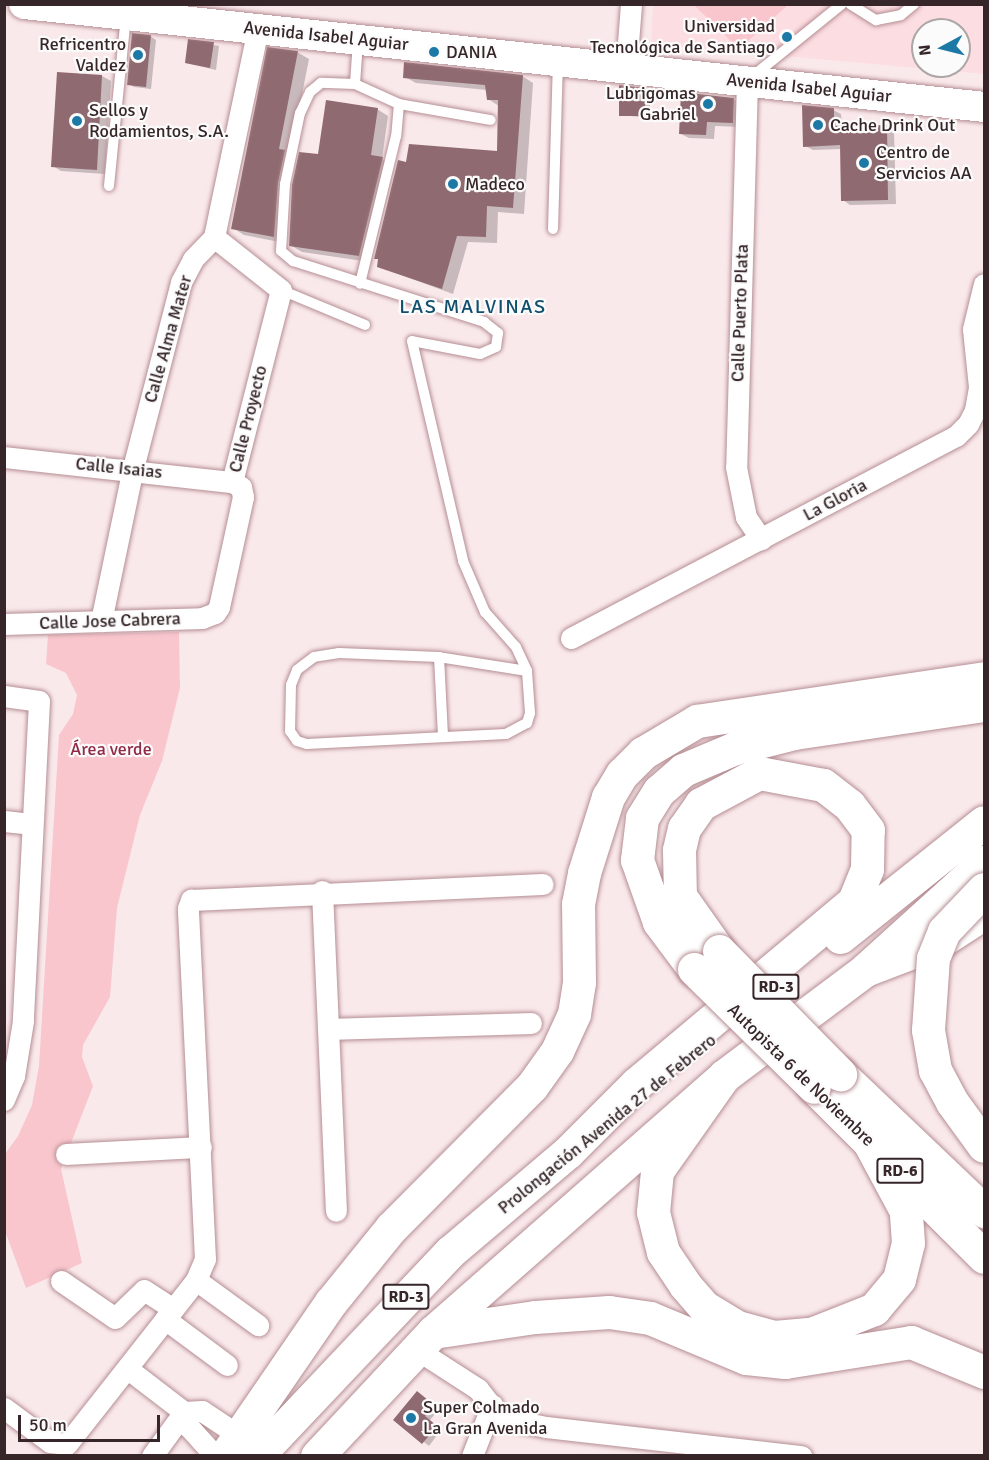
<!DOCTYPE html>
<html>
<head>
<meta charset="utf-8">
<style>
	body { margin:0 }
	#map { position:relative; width:989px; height:1460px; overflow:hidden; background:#fae9eb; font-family:Signika,sans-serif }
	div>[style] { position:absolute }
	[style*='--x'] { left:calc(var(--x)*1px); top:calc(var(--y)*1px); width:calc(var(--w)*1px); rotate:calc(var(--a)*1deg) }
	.built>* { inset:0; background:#fcdde1 }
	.green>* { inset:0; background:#f9c6cd }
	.shadow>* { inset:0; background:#0003 }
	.building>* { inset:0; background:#8f6a70 }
	.roads { filter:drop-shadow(0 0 2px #b58e94) drop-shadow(0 0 2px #b58e94) }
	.lane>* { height:10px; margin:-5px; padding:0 5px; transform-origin:5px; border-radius:5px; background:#fff }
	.street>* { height:21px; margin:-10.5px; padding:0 10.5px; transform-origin:10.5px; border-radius:10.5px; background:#fff }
	.secondary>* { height:30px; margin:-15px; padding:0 15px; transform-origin:15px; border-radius:15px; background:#fff }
	.primary>* { height:33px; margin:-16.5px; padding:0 16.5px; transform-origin:16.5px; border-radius:16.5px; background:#fff }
	.highway>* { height:33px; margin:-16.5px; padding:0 16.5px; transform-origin:16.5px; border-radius:16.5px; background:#fff }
	.bridges { filter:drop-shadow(0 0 2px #b58e94) drop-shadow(0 0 2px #b58e94) }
	.highway-bridge>* { height:33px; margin:-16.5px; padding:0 16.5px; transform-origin:16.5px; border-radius:16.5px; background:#fff }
	.dots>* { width:16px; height:16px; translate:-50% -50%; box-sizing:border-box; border:3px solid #fbfbfb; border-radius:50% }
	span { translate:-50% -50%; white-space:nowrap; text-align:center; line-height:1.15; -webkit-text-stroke:4.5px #fbfbfb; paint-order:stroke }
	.shield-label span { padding:2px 4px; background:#fbfbfb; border:2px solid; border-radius:4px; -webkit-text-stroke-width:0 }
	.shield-label { font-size:16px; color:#362629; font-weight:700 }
	.poi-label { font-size:18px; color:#362629 }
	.right { translate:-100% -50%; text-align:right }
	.left { translate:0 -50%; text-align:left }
	.street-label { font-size:18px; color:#362629 }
	.park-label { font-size:18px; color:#902a46 }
	.neighbourhood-label { font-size:20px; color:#104f6e; letter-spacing:1.5px }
	.frame { position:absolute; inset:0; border:6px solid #362629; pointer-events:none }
	.north { position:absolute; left:911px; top:18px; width:60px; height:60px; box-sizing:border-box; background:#fbfbfb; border:2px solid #aca6a7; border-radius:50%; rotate:263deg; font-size:16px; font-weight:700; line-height:24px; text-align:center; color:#362629 }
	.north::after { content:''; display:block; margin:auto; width:21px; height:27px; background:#1c79a6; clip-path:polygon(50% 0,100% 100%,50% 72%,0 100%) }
	.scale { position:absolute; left:18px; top:1415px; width:142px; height:27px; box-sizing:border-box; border:3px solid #362629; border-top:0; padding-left:8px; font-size:18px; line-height:21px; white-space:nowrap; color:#362629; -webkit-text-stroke:4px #fbfbfb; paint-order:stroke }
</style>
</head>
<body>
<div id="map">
	<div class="built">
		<div style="clip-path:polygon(evenodd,653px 5px,984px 5px,984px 74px,651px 44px,653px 5px,923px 30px,959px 30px,959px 66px,923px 66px,923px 30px)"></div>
	</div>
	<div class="green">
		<div style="clip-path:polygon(694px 5px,788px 5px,739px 49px)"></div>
		<div style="clip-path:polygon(179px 632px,180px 688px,162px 761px,140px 815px,117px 908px,110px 997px,83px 1045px,82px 1057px,93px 1086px,61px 1169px,82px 1263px,26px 1288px,5px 1231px,5px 1154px,18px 1136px,32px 1105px,39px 1066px,59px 735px,73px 714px,77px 695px,66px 673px,46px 664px,48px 635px)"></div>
	</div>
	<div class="shadow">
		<div style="clip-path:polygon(150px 36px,156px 40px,151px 89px,134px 87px,128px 84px)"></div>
		<div style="clip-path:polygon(190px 41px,219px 46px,216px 70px,186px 63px)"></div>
		<div style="clip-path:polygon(297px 52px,309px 59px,290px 155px,285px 243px,244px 235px,233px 228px)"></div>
		<div style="clip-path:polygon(58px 74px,102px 76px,111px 81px,105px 174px,61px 171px,53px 166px)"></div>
		<div style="clip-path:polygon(522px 76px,533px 83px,524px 214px,498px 212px,497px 243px,468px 242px,453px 294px,379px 267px,380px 260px,376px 258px,407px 164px,498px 152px,499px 106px,488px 99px,487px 90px,416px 83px,405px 77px)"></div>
		<div style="clip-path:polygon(645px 89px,650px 93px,650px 118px,621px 115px)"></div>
		<div style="clip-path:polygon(733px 99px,742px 104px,741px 127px,715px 126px,714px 139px,689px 138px,681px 134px)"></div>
		<div style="clip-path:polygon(377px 109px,388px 116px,382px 159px,394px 165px,370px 262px,302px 252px,290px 245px,320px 156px)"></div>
		<div style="clip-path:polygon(833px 110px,841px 114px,842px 128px,886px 127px,894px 131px,896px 204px,850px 205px,843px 200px,842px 149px,813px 150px,805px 146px)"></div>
		<div style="clip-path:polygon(422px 1396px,439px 1409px,430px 1420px,441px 1430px,429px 1446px,395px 1420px)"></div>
	</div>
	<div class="building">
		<div style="clip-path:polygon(132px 33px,151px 35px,146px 87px,127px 85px)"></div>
		<div style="clip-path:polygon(188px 39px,214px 42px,210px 68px,185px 63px)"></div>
		<div style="clip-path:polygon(267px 47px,298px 51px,279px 149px,285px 150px,278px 183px,274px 237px,231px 229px)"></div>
		<div style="clip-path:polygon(404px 62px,523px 75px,513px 208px,487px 206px,486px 237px,457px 236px,442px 289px,377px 267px,378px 259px,374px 259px,398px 160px,406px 162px,409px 144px,497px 151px,498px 100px,487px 100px,485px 85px,403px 78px)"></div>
		<div style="clip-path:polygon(57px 72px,102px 75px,97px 170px,51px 167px)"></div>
		<div style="clip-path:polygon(619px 85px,645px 88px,645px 116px,619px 116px)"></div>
		<div style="clip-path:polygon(681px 92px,734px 98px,733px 123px,707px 122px,706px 135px,679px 134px)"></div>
		<div style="clip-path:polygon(326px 100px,378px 108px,371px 155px,383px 157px,359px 256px,289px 246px,292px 185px,299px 152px,318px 154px)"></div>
		<div style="clip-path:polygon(802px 105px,834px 108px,834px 126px,887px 125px,888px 200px,841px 201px,840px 145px,803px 147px)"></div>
		<div style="clip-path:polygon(417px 1391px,434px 1405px,425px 1416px,437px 1426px,422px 1444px,393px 1420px)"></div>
	</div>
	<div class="roads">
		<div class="lane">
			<div style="--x:850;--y:4;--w:31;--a:32"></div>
			<div style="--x:876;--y:20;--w:25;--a:-11"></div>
			<div style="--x:901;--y:15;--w:17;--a:-40"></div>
			<div style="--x:358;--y:41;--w:43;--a:94"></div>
			<div style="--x:355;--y:84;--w:48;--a:24.4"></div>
			<div style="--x:399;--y:104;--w:32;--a:95"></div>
			<div style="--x:396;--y:136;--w:152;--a:103.7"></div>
			<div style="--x:753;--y:76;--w:114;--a:-39"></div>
			<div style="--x:355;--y:84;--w:34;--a:-178"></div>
			<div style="--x:321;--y:83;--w:14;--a:141"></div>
			<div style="--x:310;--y:92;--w:23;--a:115"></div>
			<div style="--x:300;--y:113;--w:73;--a:101.9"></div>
			<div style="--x:285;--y:184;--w:67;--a:93.4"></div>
			<div style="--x:281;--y:251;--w:16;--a:40"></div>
			<div style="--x:293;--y:261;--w:201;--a:17.7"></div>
			<div style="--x:484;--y:322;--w:18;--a:38"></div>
			<div style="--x:498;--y:333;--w:14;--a:98"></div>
			<div style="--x:496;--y:347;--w:17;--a:156"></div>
			<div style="--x:480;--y:354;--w:69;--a:-169.2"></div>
			<div style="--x:412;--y:341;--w:226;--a:76.9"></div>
			<div style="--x:463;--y:561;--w:56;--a:66.7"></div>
			<div style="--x:485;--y:612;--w:47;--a:48.5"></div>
			<div style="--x:516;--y:647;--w:26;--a:65"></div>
			<div style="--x:527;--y:671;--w:89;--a:-171"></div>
			<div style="--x:439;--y:657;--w:100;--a:-177.7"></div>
			<div style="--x:339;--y:653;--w:25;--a:171"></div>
			<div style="--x:314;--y:657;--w:21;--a:143"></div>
			<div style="--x:297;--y:670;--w:16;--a:112"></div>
			<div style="--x:291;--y:685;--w:46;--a:91.2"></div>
			<div style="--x:290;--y:731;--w:12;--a:55"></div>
			<div style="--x:297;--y:741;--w:10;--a:17"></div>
			<div style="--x:307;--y:744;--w:199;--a:-2.9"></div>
			<div style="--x:506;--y:734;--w:24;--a:-28"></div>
			<div style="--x:527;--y:723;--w:10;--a:-73"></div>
			<div style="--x:530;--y:713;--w:42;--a:-94.1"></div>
			<div style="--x:399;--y:104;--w:93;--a:9.9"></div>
			<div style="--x:109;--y:186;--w:170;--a:-84.3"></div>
			<div style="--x:553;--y:229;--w:164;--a:-88.3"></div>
			<div style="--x:281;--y:290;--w:91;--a:22.6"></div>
			<div style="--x:439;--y:657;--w:80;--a:87.1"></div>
		</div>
		<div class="street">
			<div style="--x:626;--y:68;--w:64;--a:-85.5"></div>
			<div style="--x:747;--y:81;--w:386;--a:91.6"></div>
			<div style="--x:736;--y:467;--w:51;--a:78.7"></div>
			<div style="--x:746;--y:517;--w:27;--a:56"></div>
			<div style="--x:4;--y:457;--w:229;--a:6.3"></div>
			<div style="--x:101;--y:621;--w:156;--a:-78.2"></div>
			<div style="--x:133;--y:468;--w:192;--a:-75.5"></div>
			<div style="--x:181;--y:282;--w:26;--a:-62"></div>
			<div style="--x:193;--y:259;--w:30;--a:-46"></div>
			<div style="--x:214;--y:237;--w:213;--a:-78.1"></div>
			<div style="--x:4;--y:624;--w:198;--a:-1.7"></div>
			<div style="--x:202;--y:618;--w:14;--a:-21"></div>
			<div style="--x:215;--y:613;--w:7;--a:-56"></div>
			<div style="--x:219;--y:607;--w:113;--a:-77.7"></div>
			<div style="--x:243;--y:497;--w:10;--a:-101"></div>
			<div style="--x:241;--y:487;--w:10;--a:-151"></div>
			<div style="--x:232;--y:482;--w:198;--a:-75.7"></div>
			<div style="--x:281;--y:290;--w:85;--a:-141.7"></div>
			<div style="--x:571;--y:638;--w:435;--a:-27.7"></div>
			<div style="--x:956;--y:436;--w:17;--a:-45"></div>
			<div style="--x:968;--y:424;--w:16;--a:-63"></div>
			<div style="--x:975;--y:410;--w:23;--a:-80"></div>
			<div style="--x:979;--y:387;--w:58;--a:-95.9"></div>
			<div style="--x:973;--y:329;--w:46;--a:-76.3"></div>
			<div style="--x:4;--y:696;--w:35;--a:8"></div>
			<div style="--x:39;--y:701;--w:320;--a:92.9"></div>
			<div style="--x:23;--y:1021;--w:56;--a:99.3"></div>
			<div style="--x:14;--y:1076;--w:26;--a:113"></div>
			<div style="--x:4;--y:821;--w:27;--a:6"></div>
			<div style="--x:322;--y:891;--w:320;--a:87.5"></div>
			<div style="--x:328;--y:1029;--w:203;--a:-1.7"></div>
			<div style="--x:66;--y:1154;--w:135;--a:-3"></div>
			<div style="--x:196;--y:1280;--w:77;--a:36"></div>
			<div style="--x:61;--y:1281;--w:65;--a:34.4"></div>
			<div style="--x:115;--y:1318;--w:40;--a:-44"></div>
			<div style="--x:144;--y:1290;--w:33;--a:33"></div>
			<div style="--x:165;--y:1319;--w:77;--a:36.6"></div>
			<div style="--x:416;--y:1349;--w:74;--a:32.8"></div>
			<div style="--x:478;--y:1389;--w:37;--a:52"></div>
			<div style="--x:501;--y:1418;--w:46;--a:11.3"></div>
			<div style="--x:546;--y:1427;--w:257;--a:6.5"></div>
			<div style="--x:128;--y:1369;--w:71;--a:37.5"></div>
			<div style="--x:184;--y:1412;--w:16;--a:72"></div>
			<div style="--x:189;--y:1427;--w:39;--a:48"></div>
			<div style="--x:4;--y:1408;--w:57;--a:36.5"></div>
			<div style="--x:50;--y:1442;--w:17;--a:7"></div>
			<div style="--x:67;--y:1444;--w:209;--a:-51.8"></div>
			<div style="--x:196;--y:1280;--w:23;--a:-67"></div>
			<div style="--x:205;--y:1259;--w:351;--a:-92.8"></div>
			<div style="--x:188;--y:908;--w:9;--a:-69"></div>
			<div style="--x:191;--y:900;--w:352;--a:-2.6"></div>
			<div style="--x:152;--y:1456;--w:54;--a:-54"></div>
			<div style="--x:184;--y:1412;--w:18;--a:-3"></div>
			<div style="--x:202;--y:1411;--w:43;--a:33.7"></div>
			<div style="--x:472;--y:1456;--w:55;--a:-68.6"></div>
		</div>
		<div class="secondary">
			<div style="--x:24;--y:4;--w:966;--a:6.12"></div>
		</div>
		<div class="primary">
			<div style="--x:225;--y:1456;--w:187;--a:-55.5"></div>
			<div style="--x:331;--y:1302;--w:95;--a:-51"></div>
			<div style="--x:391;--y:1228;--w:200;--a:-45.2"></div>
			<div style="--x:532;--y:1086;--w:43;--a:-54.5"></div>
			<div style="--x:557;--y:1051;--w:41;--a:-65.3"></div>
			<div style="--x:574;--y:1014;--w:32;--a:-81"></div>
			<div style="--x:579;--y:982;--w:78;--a:-90.7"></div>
			<div style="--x:578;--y:904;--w:32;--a:-79"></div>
			<div style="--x:584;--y:873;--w:80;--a:-72.5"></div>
			<div style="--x:608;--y:797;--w:27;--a:-59"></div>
			<div style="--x:622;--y:774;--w:30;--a:-45"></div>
			<div style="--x:643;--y:753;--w:63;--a:-30.7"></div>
			<div style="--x:697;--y:721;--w:290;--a:-8.5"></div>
			<div style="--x:257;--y:1456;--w:281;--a:-46.6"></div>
			<div style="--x:450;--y:1252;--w:155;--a:-40.3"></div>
			<div style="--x:317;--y:1456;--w:170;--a:-46.9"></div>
			<div style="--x:433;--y:1332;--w:388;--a:-41.3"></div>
			<div style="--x:724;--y:1076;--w:176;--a:-36.9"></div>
			<div style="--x:865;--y:970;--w:81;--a:-20.9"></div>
			<div style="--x:941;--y:941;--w:51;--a:-33.1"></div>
		</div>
		<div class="highway">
			<div style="--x:840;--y:937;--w:184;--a:-38.6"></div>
			<div style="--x:694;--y:969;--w:59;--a:-126.7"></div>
			<div style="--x:659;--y:922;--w:66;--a:-109.5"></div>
			<div style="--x:637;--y:860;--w:42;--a:-83.2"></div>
			<div style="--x:642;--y:818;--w:32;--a:-58"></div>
			<div style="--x:659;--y:791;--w:32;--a:-41"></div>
			<div style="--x:683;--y:770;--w:56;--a:-22.9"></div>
			<div style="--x:735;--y:748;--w:61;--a:-14.3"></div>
			<div style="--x:794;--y:733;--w:192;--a:-8.4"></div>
			<div style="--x:865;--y:970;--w:161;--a:-42.2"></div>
			<div style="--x:840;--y:1074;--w:199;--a:43.6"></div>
			<div style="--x:724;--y:1076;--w:116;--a:125.2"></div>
			<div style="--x:657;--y:1171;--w:41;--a:95.6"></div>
			<div style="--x:653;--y:1212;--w:41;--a:76"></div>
			<div style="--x:663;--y:1252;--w:40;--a:56"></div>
			<div style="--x:685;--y:1285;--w:29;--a:49"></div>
			<div style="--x:704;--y:1307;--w:39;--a:31"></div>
			<div style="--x:737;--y:1327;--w:38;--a:15"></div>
			<div style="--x:774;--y:1337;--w:37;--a:-5"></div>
			<div style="--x:811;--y:1334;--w:68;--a:-21.6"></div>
			<div style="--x:874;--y:1309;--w:39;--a:-50"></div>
			<div style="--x:899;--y:1279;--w:37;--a:-76"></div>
			<div style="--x:908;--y:1243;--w:32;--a:-94"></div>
			<div style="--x:906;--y:1211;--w:81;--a:-118.2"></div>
			<div style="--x:814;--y:1087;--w:240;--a:45"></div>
			<div style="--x:568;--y:1152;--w:96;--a:-45"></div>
			<div style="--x:636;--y:1084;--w:285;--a:-40"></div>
			<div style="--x:854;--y:901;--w:35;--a:-68"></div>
			<div style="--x:867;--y:869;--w:39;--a:-89"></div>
			<div style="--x:868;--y:830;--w:31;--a:-127"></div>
			<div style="--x:849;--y:805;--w:33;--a:-142"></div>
			<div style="--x:823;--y:785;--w:65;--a:-169.4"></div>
			<div style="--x:759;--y:773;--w:66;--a:151.9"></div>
			<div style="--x:701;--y:804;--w:29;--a:125"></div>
			<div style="--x:684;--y:828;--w:23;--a:103"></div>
			<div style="--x:679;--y:850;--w:46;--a:88.8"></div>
			<div style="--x:680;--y:896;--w:67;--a:54.7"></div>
			<div style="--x:433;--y:1332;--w:103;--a:-8.4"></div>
			<div style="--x:535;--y:1317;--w:74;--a:-3.9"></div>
			<div style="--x:609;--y:1312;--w:41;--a:8.3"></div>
			<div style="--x:650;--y:1318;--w:104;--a:22.6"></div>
			<div style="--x:746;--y:1358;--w:39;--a:6"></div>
			<div style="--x:785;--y:1362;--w:128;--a:-9"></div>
			<div style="--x:911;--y:1342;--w:79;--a:22.3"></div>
		</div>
	</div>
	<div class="bridges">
		<div class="highway-bridge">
			<div style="--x:984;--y:889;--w:58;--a:133.6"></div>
			<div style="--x:944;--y:931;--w:29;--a:112"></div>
			<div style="--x:933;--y:958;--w:72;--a:94"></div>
			<div style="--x:928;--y:1030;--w:41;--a:80.1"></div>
			<div style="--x:935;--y:1070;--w:36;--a:62"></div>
			<div style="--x:952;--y:1102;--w:54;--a:54"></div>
			<div style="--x:719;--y:951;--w:173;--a:45.5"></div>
			<div style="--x:694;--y:969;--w:168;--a:44.5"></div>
		</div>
	</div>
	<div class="dots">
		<div style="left:787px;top:37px;background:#1c79a6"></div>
		<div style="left:434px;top:52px;background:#1c79a6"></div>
		<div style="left:138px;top:55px;background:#1c79a6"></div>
		<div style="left:708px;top:104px;background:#1c79a6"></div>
		<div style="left:77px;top:121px;background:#1c79a6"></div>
		<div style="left:818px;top:125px;background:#1c79a6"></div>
		<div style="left:864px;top:163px;background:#1c79a6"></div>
		<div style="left:453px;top:184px;background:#1c79a6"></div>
		<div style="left:411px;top:1418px;background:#1c79a6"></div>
	</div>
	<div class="shield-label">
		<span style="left:776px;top:987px">RD-3</span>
		<span style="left:900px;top:1171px">RD-6</span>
		<span style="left:406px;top:1297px">RD-3</span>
	</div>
	<div class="poi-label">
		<span class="right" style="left:775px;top:37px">Universidad<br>Tecnológica de Santiago</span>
		<span class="right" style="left:126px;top:55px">Refricentro<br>Valdez</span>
		<span class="left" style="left:446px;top:52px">DANIA</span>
		<span class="right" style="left:696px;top:104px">Lubrigomas<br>Gabriel</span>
		<span class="left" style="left:89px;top:121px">Sellos y<br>Rodamientos, S.A.</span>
		<span class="left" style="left:830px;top:125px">Cache Drink Out</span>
		<span class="left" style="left:876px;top:163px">Centro de<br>Servicios AA</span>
		<span class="left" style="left:465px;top:184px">Madeco</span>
		<span class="left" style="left:423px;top:1418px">Super Colmado<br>La Gran Avenida</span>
	</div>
	<div class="street-label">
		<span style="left:326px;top:36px;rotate:6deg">Avenida Isabel Aguiar</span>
		<span style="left:809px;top:88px;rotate:6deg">Avenida Isabel Aguiar</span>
		<span style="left:740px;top:313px;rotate:-88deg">Calle Puerto Plata</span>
		<span style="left:168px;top:339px;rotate:-74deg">Calle Alma Mater</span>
		<span style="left:248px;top:419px;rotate:-76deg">Calle Proyecto</span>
		<span style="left:119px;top:468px;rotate:6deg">Calle Isaias</span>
		<span style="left:835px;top:500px;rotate:-28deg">La Gloria</span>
		<span style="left:110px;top:621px;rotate:-2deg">Calle Jose Cabrera</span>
		<span style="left:801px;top:1075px;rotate:44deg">Autopista 6 de Noviembre</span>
		<span style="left:607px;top:1124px;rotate:-39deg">Prolongación Avenida 27 de Febrero</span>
	</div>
	<div class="park-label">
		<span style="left:111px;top:749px">Área verde</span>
	</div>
	<div class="neighbourhood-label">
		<span style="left:473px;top:306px">LAS MALVINAS</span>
	</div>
	<div class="frame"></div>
	<div class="north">N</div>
	<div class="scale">50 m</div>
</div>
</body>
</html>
